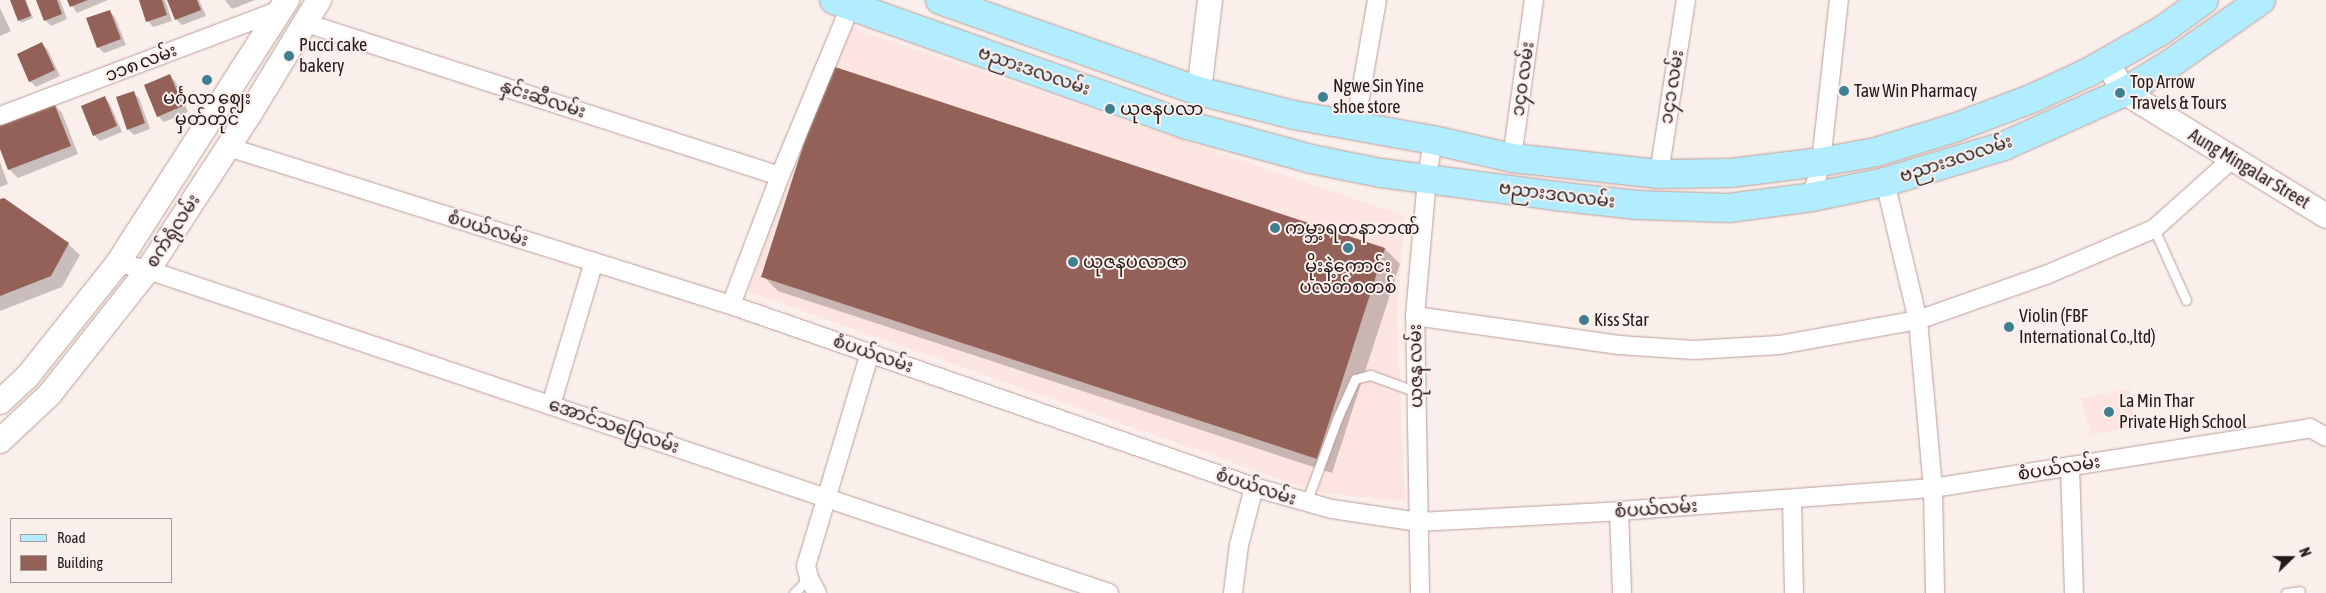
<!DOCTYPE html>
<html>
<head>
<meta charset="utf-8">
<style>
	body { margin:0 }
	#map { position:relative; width:2326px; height:593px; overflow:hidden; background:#fbefec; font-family:"Asap Condensed","Noto Sans Myanmar",sans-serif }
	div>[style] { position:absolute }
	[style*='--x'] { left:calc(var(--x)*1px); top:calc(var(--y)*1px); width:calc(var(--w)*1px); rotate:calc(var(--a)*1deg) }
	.built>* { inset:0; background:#fce4e0 }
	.shadow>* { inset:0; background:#0003 }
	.building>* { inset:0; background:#946159 }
	.roads { filter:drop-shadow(0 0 1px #bb9e99) drop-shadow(0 0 1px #bb9e99) }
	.lane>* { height:9px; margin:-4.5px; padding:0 4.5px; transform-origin:4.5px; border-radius:4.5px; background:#fff }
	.street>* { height:18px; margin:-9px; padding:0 9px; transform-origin:9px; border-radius:9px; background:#fff }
	.secondary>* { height:24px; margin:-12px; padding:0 12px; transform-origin:12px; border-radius:12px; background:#fff }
	.primary>* { height:28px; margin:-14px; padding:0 14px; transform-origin:14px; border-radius:14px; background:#b1edfe }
	.dots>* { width:14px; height:14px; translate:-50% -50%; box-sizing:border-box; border:2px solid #fbefec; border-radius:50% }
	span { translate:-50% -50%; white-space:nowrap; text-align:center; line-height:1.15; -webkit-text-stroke:4px #fbefec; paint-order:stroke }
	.poi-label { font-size:18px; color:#231917 }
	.left { translate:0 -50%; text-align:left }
	.street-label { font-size:18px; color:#231917 }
	.legend { position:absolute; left:10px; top:518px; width:162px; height:65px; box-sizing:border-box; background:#fbefec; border:1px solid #a59997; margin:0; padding:6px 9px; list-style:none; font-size:15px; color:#231917 }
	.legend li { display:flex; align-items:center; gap:10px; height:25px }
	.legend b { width:25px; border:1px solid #a59997 }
	.north { position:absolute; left:2266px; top:533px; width:50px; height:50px; -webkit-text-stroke:4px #fbefec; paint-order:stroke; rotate:68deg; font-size:14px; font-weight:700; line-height:20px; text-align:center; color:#231917 }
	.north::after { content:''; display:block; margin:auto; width:18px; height:22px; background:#231917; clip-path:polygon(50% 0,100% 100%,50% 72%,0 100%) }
</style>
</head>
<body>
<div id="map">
	<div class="built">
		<div style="clip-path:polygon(835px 22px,1405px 216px,1397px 308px,1405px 502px,1317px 492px,749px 292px)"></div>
		<div style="clip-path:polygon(2129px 388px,2135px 426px,2091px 435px,2081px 399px)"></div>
	</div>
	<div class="shadow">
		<div style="clip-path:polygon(11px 0,26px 0,33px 18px,21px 23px)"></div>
		<div style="clip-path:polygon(37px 0,60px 0,67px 19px,51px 26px,45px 20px)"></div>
		<div style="clip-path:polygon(68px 0,108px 0,77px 13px)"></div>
		<div style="clip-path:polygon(140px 0,165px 0,172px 21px,153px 27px,148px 21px)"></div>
		<div style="clip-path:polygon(169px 0,199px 0,206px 16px,182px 25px,176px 19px)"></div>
		<div style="clip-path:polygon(225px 0,255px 0,232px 9px)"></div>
		<div style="clip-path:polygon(0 8px,11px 31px,0 36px)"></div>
		<div style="clip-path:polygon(109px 11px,115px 17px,126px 45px,104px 53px,98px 47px)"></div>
		<div style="clip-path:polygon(42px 44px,48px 50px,60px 76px,36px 87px,30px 81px)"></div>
		<div style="clip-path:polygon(830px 67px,1385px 249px,1400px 264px,1332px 473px,778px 291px,763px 276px)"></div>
		<div style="clip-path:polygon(170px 76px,176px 82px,188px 112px,164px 122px,158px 116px)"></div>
		<div style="clip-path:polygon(133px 93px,139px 98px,150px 129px,134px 135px,128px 129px)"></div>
		<div style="clip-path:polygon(105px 98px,110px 104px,122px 132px,100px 141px,94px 135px)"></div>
		<div style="clip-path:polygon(54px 104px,62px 113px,78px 154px,18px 178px,9px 169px,0 146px,0 125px)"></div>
		<div style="clip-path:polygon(0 162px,8px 184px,0 187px)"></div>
		<div style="clip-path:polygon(0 200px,68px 244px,80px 255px,62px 287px,0 311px)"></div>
	</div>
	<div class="building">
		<div style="clip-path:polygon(10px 0,25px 0,31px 16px,18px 21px)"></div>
		<div style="clip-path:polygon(36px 0,57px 0,62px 14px,44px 21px)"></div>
		<div style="clip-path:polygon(67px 0,88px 0,70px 7px)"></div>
		<div style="clip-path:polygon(139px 0,162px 0,167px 15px,146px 22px)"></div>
		<div style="clip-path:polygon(167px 0,197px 0,201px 10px,175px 20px)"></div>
		<div style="clip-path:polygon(110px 10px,121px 39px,97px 48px,86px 18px)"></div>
		<div style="clip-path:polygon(42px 42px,55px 70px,29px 82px,17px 54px)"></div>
		<div style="clip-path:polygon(829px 65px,1385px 248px,1317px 459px,761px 277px)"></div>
		<div style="clip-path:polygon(170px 74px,183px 106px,157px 117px,144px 85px)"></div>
		<div style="clip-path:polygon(134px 91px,145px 123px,127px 130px,116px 97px)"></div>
		<div style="clip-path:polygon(105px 96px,117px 126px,93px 136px,81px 106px)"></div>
		<div style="clip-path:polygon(54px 103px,71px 146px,8px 170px,0 149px,0 124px)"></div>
		<div style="clip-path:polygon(4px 198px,69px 243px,51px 276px,0 296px,0 199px)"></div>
	</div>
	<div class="roads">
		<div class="lane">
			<div style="--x:2154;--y:229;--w:78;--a:65.7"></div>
			<div style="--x:1306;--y:503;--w:90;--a:-69.7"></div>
			<div style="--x:1337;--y:419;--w:44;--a:-65.8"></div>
			<div style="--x:1355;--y:379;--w:16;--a:-15"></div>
			<div style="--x:1370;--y:375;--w:50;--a:19.9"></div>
			<div style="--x:794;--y:593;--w:21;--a:-45"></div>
			<div style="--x:2286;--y:593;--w:14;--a:-8"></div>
		</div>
		<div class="street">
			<div style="--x:306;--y:23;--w:498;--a:17.9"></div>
			<div style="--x:0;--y:116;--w:300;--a:-20.7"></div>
			<div style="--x:1355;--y:126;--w:128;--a:-80.1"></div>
			<div style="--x:228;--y:147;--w:527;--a:17.44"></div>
			<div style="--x:731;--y:305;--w:554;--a:19.19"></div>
			<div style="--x:1254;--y:487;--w:81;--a:15.8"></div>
			<div style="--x:1332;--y:509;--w:88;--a:8.5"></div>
			<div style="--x:1419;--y:522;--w:200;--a:-3.1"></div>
			<div style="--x:1619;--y:511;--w:315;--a:-4.2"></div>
			<div style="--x:1933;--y:488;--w:382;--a:-9"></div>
			<div style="--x:2310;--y:428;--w:18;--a:29"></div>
			<div style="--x:1512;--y:158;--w:160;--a:-82.1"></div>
			<div style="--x:1659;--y:174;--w:176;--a:-81.2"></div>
			<div style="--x:1885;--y:182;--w:142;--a:76.6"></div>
			<div style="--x:1918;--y:320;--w:169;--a:84.9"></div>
			<div style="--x:1933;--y:488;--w:105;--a:88.9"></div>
			<div style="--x:1812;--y:197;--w:36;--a:-76"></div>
			<div style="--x:1821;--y:162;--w:163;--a:-83.7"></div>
			<div style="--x:118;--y:263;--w:31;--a:13"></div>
			<div style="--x:148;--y:270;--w:1014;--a:18.58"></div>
			<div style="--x:731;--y:305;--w:138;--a:-69.2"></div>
			<div style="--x:780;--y:176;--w:191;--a:-67.5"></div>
			<div style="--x:1415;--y:316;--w:206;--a:8.1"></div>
			<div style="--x:1619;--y:345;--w:75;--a:3.8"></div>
			<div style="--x:1694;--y:350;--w:85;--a:-3.4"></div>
			<div style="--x:1779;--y:345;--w:141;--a:-10.2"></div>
			<div style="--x:1918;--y:320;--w:136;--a:-19.4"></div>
			<div style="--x:2046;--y:275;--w:117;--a:-23.1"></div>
			<div style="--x:2154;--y:229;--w:105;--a:-41.9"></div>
			<div style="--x:551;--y:405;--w:149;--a:-73.3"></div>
			<div style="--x:2070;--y:466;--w:127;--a:88.2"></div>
			<div style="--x:1792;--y:499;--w:94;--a:88.8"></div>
			<div style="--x:1619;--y:511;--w:82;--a:87.9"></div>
			<div style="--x:817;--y:593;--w:17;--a:-118"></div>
			<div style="--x:809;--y:578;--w:12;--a:-104"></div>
			<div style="--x:806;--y:566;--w:222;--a:-73.3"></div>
			<div style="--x:1233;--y:593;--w:48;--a:-82.9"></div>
			<div style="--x:1239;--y:545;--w:60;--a:-75.5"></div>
			<div style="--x:1420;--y:593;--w:277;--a:-91"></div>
			<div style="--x:1415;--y:316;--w:139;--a:-85"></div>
			<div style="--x:1427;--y:178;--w:38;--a:-81"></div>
		</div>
		<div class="secondary">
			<div style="--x:2107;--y:62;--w:34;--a:60"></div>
			<div style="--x:2124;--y:92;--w:237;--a:31.5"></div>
			<div style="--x:1199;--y:91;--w:92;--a:-83.1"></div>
			<div style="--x:0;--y:402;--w:37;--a:-43"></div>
			<div style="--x:27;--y:377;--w:146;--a:-51.4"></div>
			<div style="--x:118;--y:263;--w:313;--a:-57.3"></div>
			<div style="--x:0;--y:441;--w:69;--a:-43.2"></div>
			<div style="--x:50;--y:394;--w:158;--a:-51.7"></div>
			<div style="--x:148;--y:270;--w:185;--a:-56.9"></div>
			<div style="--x:249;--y:115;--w:135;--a:-58.7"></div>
		</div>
		<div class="primary">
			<div style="--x:834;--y:0;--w:374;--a:19.5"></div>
			<div style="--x:1187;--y:125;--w:129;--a:15.3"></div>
			<div style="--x:1311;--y:159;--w:71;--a:11.3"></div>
			<div style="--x:1381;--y:173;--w:176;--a:7.5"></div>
			<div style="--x:1555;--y:196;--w:83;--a:6.2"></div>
			<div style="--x:1638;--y:205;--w:91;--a:1.9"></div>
			<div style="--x:1729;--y:208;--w:84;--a:-7.5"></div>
			<div style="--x:1812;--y:197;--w:75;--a:-11.6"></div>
			<div style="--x:1885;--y:182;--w:124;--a:-16.8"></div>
			<div style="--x:2004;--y:146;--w:132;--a:-24.2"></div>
			<div style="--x:2124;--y:92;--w:54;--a:-31.3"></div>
			<div style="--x:2170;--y:64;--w:111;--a:-35.1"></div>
			<div style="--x:940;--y:0;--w:275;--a:19.4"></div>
			<div style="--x:1199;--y:91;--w:98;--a:14.2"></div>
			<div style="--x:1294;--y:115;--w:141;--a:10.2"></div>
			<div style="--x:1433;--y:140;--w:81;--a:12.8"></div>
			<div style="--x:1512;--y:158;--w:148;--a:6.2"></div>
			<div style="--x:1659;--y:174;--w:72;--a:-0.8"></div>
			<div style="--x:1731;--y:173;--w:91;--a:-7"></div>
			<div style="--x:1821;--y:162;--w:56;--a:-10.3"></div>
			<div style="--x:1876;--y:152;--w:82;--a:-17.1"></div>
			<div style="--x:1954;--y:128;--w:85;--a:-20.8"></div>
			<div style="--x:2033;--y:98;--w:62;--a:-24.9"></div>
			<div style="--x:2089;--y:72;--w:83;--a:-29.7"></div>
			<div style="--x:2161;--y:31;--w:53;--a:-35.8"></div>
		</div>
	</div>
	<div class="dots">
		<div style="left:289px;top:56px;background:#3e8092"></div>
		<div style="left:207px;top:80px;background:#3e8092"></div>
		<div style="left:1844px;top:91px;background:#3e8092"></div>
		<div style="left:2120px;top:93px;background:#3e8092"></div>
		<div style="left:1323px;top:97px;background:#3e8092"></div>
		<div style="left:1110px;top:109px;background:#3e8092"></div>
		<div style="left:1275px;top:228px;background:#3e8092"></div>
		<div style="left:1348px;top:248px;background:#3e8092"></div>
		<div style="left:1073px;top:262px;background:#3e8092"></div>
		<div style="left:1584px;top:320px;background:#3e8092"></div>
		<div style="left:2009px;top:327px;background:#3e8092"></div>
		<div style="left:2109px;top:412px;background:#3e8092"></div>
	</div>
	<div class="poi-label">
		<span class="left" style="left:299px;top:56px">Pucci cake<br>bakery</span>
		<span class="left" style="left:2130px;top:93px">Top Arrow<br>Travels &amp; Tours</span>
		<span class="left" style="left:1333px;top:97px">Ngwe Sin Yine<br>shoe store</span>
		<span class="left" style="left:1854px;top:91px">Taw Win Pharmacy</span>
		<span style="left:207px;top:109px">မင်္ဂလာ ဈေး<br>မှတ်တိုင်</span>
		<span class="left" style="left:1120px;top:109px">ယုဇနပလာ</span>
		<span class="left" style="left:1285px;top:228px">ကမ္ဘာ့ရတနာဘဏ်</span>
		<span class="left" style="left:1083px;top:262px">ယုဇနပလာဇာ</span>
		<span style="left:1348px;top:277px">မိုးနဲ့ကောင်း<br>ပလတ်စတစ်</span>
		<span class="left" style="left:2019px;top:327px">Violin (FBF<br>International Co.,ltd)</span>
		<span class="left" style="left:1594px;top:320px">Kiss Star</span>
		<span class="left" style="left:2119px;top:412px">La Min Thar<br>Private High School</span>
	</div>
	<div class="street-label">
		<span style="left:141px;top:63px;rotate:-21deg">၁၁၈ လမ်း</span>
		<span style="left:1034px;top:71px;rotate:19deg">ဗညားဒလလမ်း</span>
		<span style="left:1523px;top:79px;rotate:-82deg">၁၄၀ လမ်း</span>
		<span style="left:1672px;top:87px;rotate:-81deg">၁၄၁ လမ်း</span>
		<span style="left:543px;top:99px;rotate:18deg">နှင်းဆီလမ်း</span>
		<span style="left:1956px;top:159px;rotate:-18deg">ဗညားဒလလမ်း</span>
		<span style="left:2249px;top:169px;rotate:31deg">Aung Mingalar Street</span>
		<span style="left:1557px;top:195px;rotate:7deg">ဗညားဒလလမ်း</span>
		<span style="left:488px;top:229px;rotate:17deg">စံပယ်လမ်း</span>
		<span style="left:173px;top:231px;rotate:-57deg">စက်ရုံလမ်း</span>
		<span style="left:873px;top:354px;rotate:19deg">စံပယ်လမ်း</span>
		<span style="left:1416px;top:366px;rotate:-91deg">ယုဇန လမ်း</span>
		<span style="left:614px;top:426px;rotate:19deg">အောင်သပြေလမ်း</span>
		<span style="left:2059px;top:468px;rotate:-9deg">စံပယ်လမ်း</span>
		<span style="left:1256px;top:487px;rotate:18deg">စံပယ်လမ်း</span>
		<span style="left:1656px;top:509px;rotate:-4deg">စံပယ်လမ်း</span>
	</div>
	<ul class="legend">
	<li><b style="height:6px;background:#b1edfe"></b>Road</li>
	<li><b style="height:14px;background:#946159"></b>Building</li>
	</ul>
	<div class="north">N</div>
</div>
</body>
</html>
